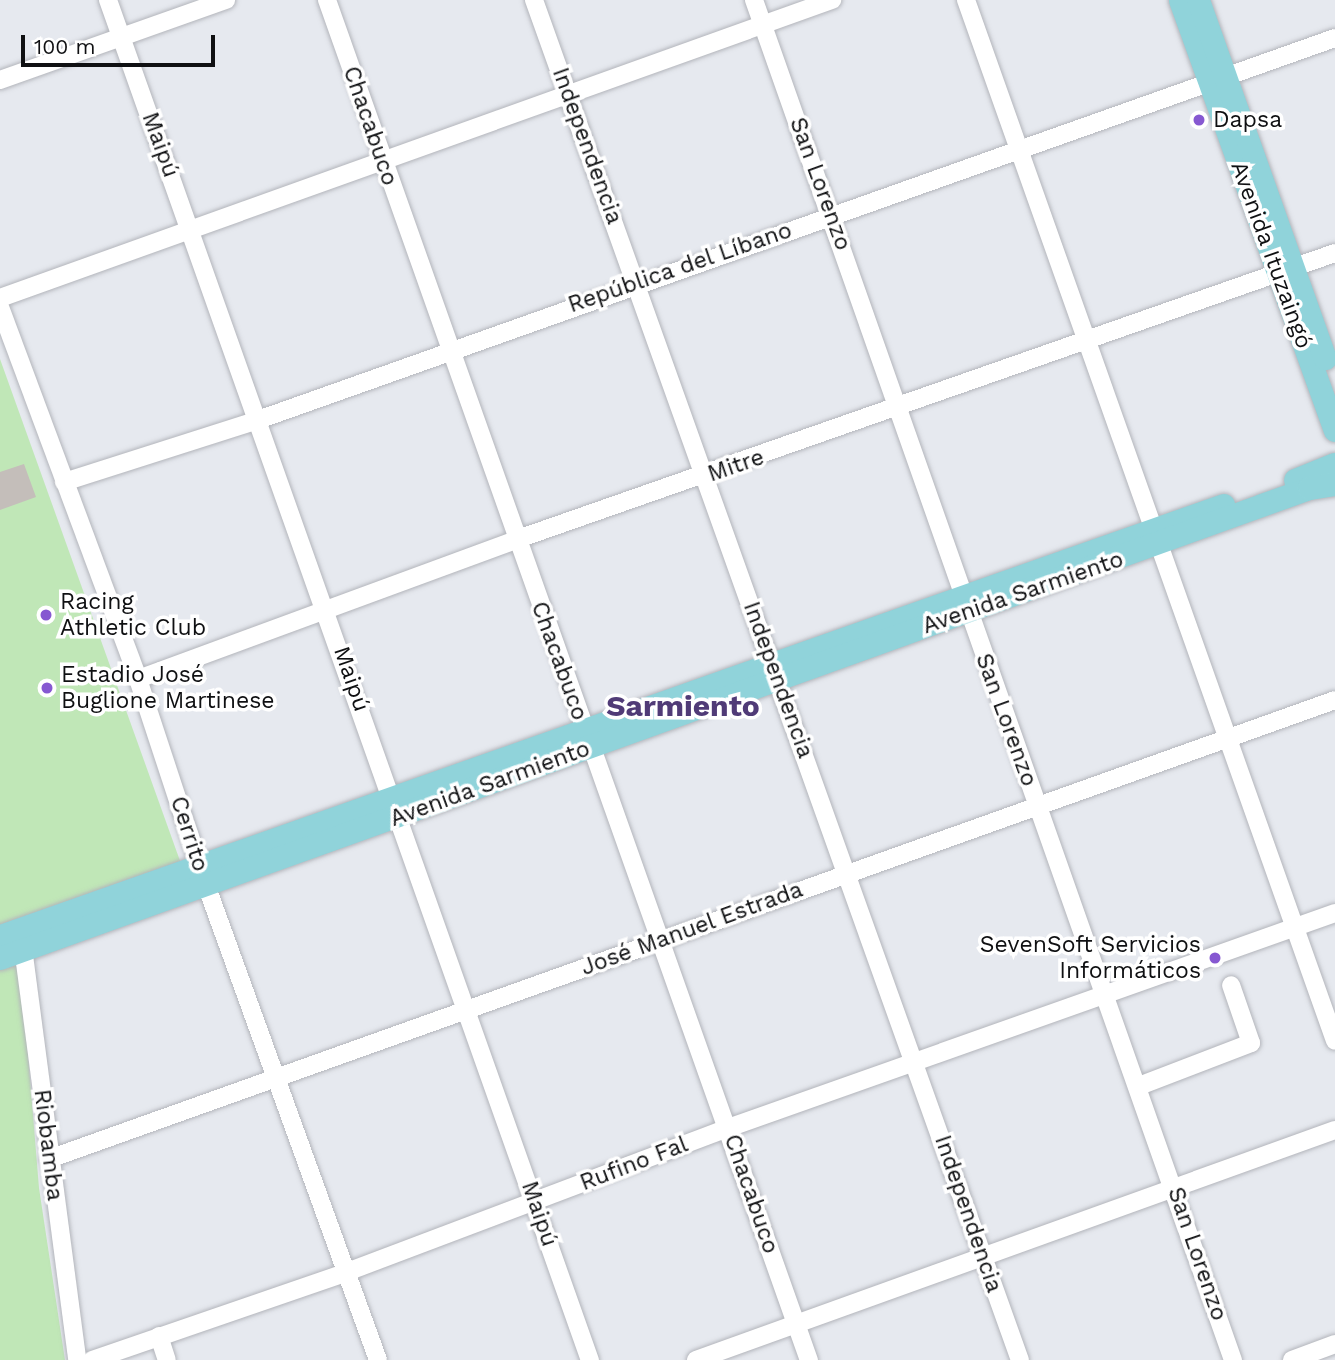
<!DOCTYPE html>
<html>
<head>
<meta charset="utf-8">
<style>
	body { margin:0 }
	#map { position:relative; width:1335px; height:1360px; overflow:hidden; background:#e6e9ef; font-family:"Work Sans",sans-serif }
	div>[style] { position:absolute }
	[style*='--x'] { left:calc(var(--x)*1px); top:calc(var(--y)*1px); width:calc(var(--w)*1px); rotate:calc(var(--a)*1deg) }
	.green>* { inset:0; background:#c0e7b7 }
	.building>* { inset:0; background:#c4beba }
	.roads { filter:drop-shadow(0 0 2px #b3b5bb) drop-shadow(0 0 2px #b3b5bb) }
	.minor>* { height:18px; margin:-9px; padding:0 9px; transform-origin:9px; border-radius:9px; background:#fff }
	.major>* { height:23px; margin:-11.5px; padding:0 11.5px; transform-origin:11.5px; border-radius:11.5px; background:#90d3da }
	.dots>* { width:19px; height:19px; translate:-50% -50%; box-sizing:border-box; border:4px solid #fff; border-radius:50% }
	span { translate:-50% -50%; white-space:nowrap; text-align:center; line-height:1.15; -webkit-text-stroke:7px #fff; paint-order:stroke }
	.poi-label { font-size:23px; color:#0f1012 }
	.left { translate:0 -50%; text-align:left }
	.right { translate:-100% -50%; text-align:right }
	.street-label { font-size:23px; color:#0f1012 }
	.district-label { font-size:30px; color:#503b77; font-weight:700 }
	.scale { position:absolute; left:21px; top:35px; width:194px; height:32px; box-sizing:border-box; border:4px solid #0f1012; border-top:0; padding-left:9px; font-size:21px; line-height:24px; white-space:nowrap; color:#0f1012; -webkit-text-stroke:5px #fff; paint-order:stroke }
</style>
</head>
<body>
<div id="map">
	<div class="green">
		<div style="clip-path:polygon(0 359px,184px 872px,0 931px)"></div>
		<div style="clip-path:polygon(15px 962px,21px 969px,39px 1188px,65px 1360px,0 1360px,0 964px)"></div>
	</div>
	<div class="building">
		<div style="clip-path:polygon(24px 464px,36px 497px,0 510px,0 472px)"></div>
	</div>
	<div class="roads">
		<div class="minor">
			<div style="--x:108;--y:0;--w:1443;--a:70.49"></div>
			<div style="--x:327;--y:0;--w:1443;--a:70.49"></div>
			<div style="--x:534;--y:0;--w:1444;--a:70.34"></div>
			<div style="--x:754;--y:0;--w:1442;--a:70.6"></div>
			<div style="--x:966;--y:0;--w:1104;--a:70.48"></div>
			<div style="--x:0;--y:80;--w:240;--a:-19.5"></div>
			<div style="--x:0;--y:298;--w:884;--a:-19.71"></div>
			<div style="--x:0;--y:307;--w:397;--a:69.6"></div>
			<div style="--x:138;--y:679;--w:199;--a:71.8"></div>
			<div style="--x:200;--y:868;--w:523;--a:70.11"></div>
			<div style="--x:64;--y:482;--w:204;--a:-17.7"></div>
			<div style="--x:258;--y:420;--w:1143;--a:-19.53"></div>
			<div style="--x:138;--y:679;--w:402;--a:-20.2"></div>
			<div style="--x:515;--y:540;--w:869;--a:-19.29"></div>
			<div style="--x:22;--y:940;--w:424;--a:82.5"></div>
			<div style="--x:1139;--y:1086;--w:120;--a:-21"></div>
			<div style="--x:1251;--y:1043;--w:61;--a:-109"></div>
			<div style="--x:49;--y:1159;--w:1365;--a:-19.64"></div>
			<div style="--x:159;--y:1336;--w:25;--a:72"></div>
			<div style="--x:92;--y:1360;--w:270;--a:-19"></div>
			<div style="--x:347;--y:1272;--w:407;--a:-20.7"></div>
			<div style="--x:728;--y:1128;--w:644;--a:-19.5"></div>
			<div style="--x:696;--y:1360;--w:679;--a:-19.8"></div>
			<div style="--x:1292;--y:1360;--w:46;--a:-20.4"></div>
		</div>
		<div class="major">
			<div style="--x:1180;--y:0;--w:457;--a:70.2"></div>
			<div style="--x:1198;--y:0;--w:380;--a:70.5"></div>
			<div style="--x:1295;--y:480;--w:42;--a:-22.3"></div>
			<div style="--x:0;--y:936;--w:1297;--a:-19.41"></div>
			<div style="--x:0;--y:958;--w:1391;--a:-19.75"></div>
			<div style="--x:1309;--y:488;--w:26;--a:-9"></div>
		</div>
	</div>
	<div class="dots">
		<div style="left:1199px;top:120px;background:#8658d1"></div>
		<div style="left:46px;top:615px;background:#8658d1"></div>
		<div style="left:47px;top:688px;background:#8658d1"></div>
		<div style="left:1215px;top:958px;background:#8658d1"></div>
	</div>
	<div class="poi-label">
		<span class="left" style="left:1213px;top:120px">Dapsa</span>
		<span class="left" style="left:60px;top:615px">Racing<br>Athletic Club</span>
		<span class="left" style="left:61px;top:688px">Estadio José<br>Buglione Martinese</span>
		<span class="right" style="left:1201px;top:958px">SevenSoft Servicios<br>Informáticos</span>
	</div>
	<div class="street-label">
		<span style="left:370px;top:126px;rotate:71deg">Chacabuco</span>
		<span style="left:160px;top:145px;rotate:70deg">Maipú</span>
		<span style="left:587px;top:146px;rotate:70deg">Independencia</span>
		<span style="left:820px;top:184px;rotate:70deg">San Lorenzo</span>
		<span style="left:1271px;top:255px;rotate:70deg">Avenida Ituzaingó</span>
		<span style="left:680px;top:268px;rotate:-19deg">República del Líbano</span>
		<span style="left:736px;top:466px;rotate:-19deg">Mitre</span>
		<span style="left:1023px;top:593px;rotate:-19deg">Avenida Sarmiento</span>
		<span style="left:559px;top:661px;rotate:70deg">Chacabuco</span>
		<span style="left:351px;top:679px;rotate:71deg">Maipú</span>
		<span style="left:778px;top:680px;rotate:70deg">Independencia</span>
		<span style="left:1006px;top:720px;rotate:70deg">San Lorenzo</span>
		<span style="left:490px;top:784px;rotate:-20deg">Avenida Sarmiento</span>
		<span style="left:189px;top:834px;rotate:72deg">Cerrito</span>
		<span style="left:692px;top:929px;rotate:-20deg">José Manuel Estrada</span>
		<span style="left:48px;top:1145px;rotate:83deg">Riobamba</span>
		<span style="left:634px;top:1164px;rotate:-21deg">Rufino Fal</span>
		<span style="left:751px;top:1194px;rotate:71deg">Chacabuco</span>
		<span style="left:539px;top:1214px;rotate:71deg">Maipú</span>
		<span style="left:968px;top:1214px;rotate:71deg">Independencia</span>
		<span style="left:1197px;top:1254px;rotate:71deg">San Lorenzo</span>
	</div>
	<div class="district-label">
		<span style="left:683px;top:706px">Sarmiento</span>
	</div>
	<div class="scale">100 m</div>
</div>
</body>
</html>
